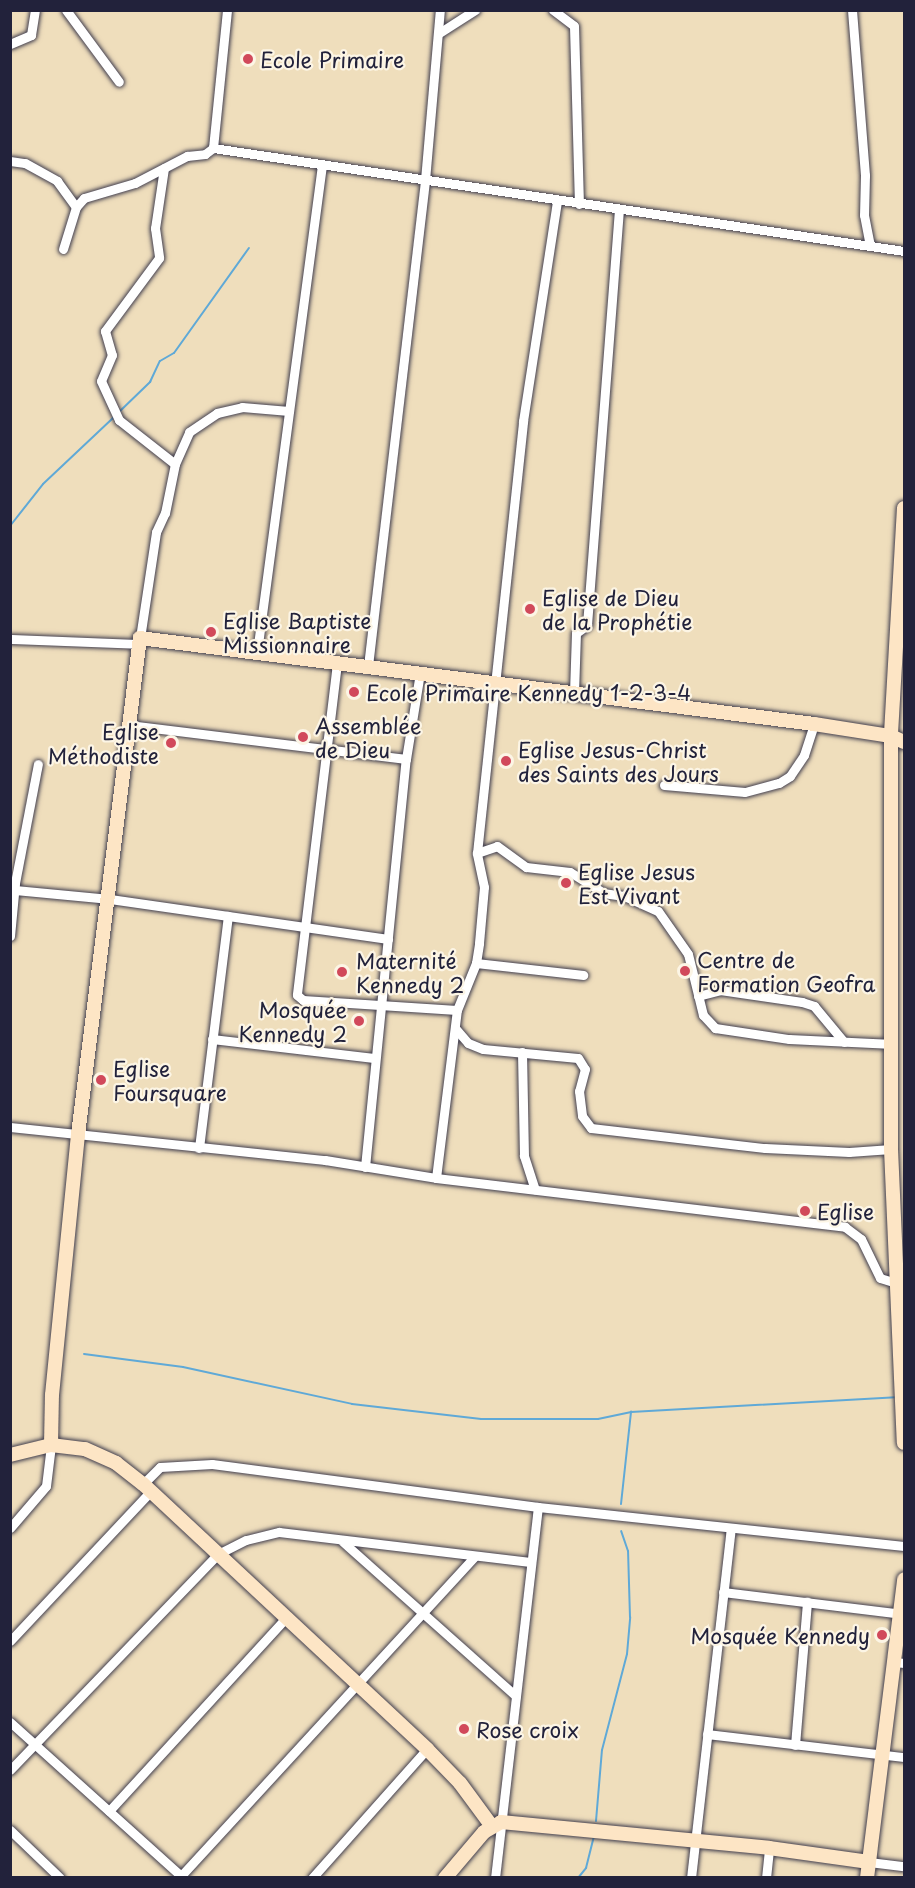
<!DOCTYPE html>
<html>
<head>
<meta charset="utf-8">
<style>
	body { margin:0 }
	#map { position:relative; width:915px; height:1888px; overflow:hidden; background:#efdebc; font-family:"Playpen Sans",sans-serif }
	div>[style] { position:absolute }
	[style*='--x'] { left:calc(var(--x)*1px); top:calc(var(--y)*1px); width:calc(var(--w)*1px); rotate:calc(var(--a)*1deg) }
	.stream>* { height:2px; margin:-1px; padding:0 1px; transform-origin:1px; border-radius:1px; background:#5fa9d7 }
	.roads { filter:drop-shadow(0 0 2px #413e4e) drop-shadow(0 0 2px #413e4e) }
	.street>* { height:9px; margin:-4.5px; padding:0 4.5px; transform-origin:4.5px; border-radius:4.5px; background:#fff }
	.secondary>* { height:14px; margin:-7px; padding:0 7px; transform-origin:7px; border-radius:7px; background:#fde5c5 }
	.dots>* { width:16px; height:16px; translate:-50% -50%; box-sizing:border-box; border:3px solid #fcf5e5; border-radius:50% }
	span { translate:-50% -50%; white-space:nowrap; text-align:center; line-height:1.15; -webkit-text-stroke:4.5px #fcf5e5; paint-order:stroke }
	.poi-label { font-size:21px; color:#22223b }
	.left { translate:0 -50%; text-align:left }
	.right { translate:-100% -50%; text-align:right }
	.frame { position:absolute; inset:0; border:12px solid #22223b; pointer-events:none }
</style>
</head>
<body>
<div id="map">
	<div class="stream">
		<div style="--x:118;--y:413;--w:45;--a:-44.1"></div>
		<div style="--x:150;--y:382;--w:23;--a:-65"></div>
		<div style="--x:160;--y:361;--w:16;--a:-30"></div>
		<div style="--x:174;--y:353;--w:129;--a:-54.5"></div>
		<div style="--x:10;--y:526;--w:53;--a:-51.8"></div>
		<div style="--x:43;--y:484;--w:98;--a:-43.3"></div>
		<div style="--x:84;--y:1354;--w:100;--a:7.5"></div>
		<div style="--x:183;--y:1367;--w:173;--a:12.3"></div>
		<div style="--x:352;--y:1404;--w:130;--a:6.6"></div>
		<div style="--x:481;--y:1419;--w:117;--a:0"></div>
		<div style="--x:598;--y:1419;--w:34;--a:-12"></div>
		<div style="--x:631;--y:1412;--w:265;--a:-3.2"></div>
		<div style="--x:621;--y:1504;--w:93;--a:-83.8"></div>
		<div style="--x:596;--y:1821;--w:71;--a:-85.2"></div>
		<div style="--x:602;--y:1750;--w:99;--a:-75.4"></div>
		<div style="--x:627;--y:1654;--w:37;--a:-85"></div>
		<div style="--x:630;--y:1617;--w:66;--a:-91.7"></div>
		<div style="--x:628;--y:1551;--w:21;--a:-109"></div>
		<div style="--x:578;--y:1878;--w:13;--a:-51"></div>
		<div style="--x:586;--y:1868;--w:32;--a:-76"></div>
	</div>
	<div class="roads">
		<div class="street">
			<div style="--x:66;--y:10;--w:89;--a:53.6"></div>
			<div style="--x:553;--y:10;--w:26;--a:37"></div>
			<div style="--x:574;--y:26;--w:178;--a:88.4"></div>
			<div style="--x:852;--y:10;--w:166;--a:85.5"></div>
			<div style="--x:865;--y:175;--w:40;--a:91.4"></div>
			<div style="--x:864;--y:215;--w:31;--a:79"></div>
			<div style="--x:439;--y:33;--w:43;--a:-32.6"></div>
			<div style="--x:10;--y:44;--w:23;--a:-23"></div>
			<div style="--x:31;--y:35;--w:25;--a:-81"></div>
			<div style="--x:213;--y:148;--w:139;--a:-84.2"></div>
			<div style="--x:10;--y:161;--w:15;--a:8"></div>
			<div style="--x:25;--y:163;--w:37;--a:29"></div>
			<div style="--x:57;--y:181;--w:32;--a:54"></div>
			<div style="--x:164;--y:168;--w:61;--a:98.5"></div>
			<div style="--x:155;--y:228;--w:30;--a:82"></div>
			<div style="--x:159;--y:258;--w:91;--a:126.5"></div>
			<div style="--x:105;--y:331;--w:25;--a:74"></div>
			<div style="--x:112;--y:355;--w:28;--a:113"></div>
			<div style="--x:101;--y:381;--w:43;--a:65.2"></div>
			<div style="--x:119;--y:420;--w:71;--a:38.2"></div>
			<div style="--x:63;--y:249;--w:44;--a:-72.8"></div>
			<div style="--x:76;--y:207;--w:12;--a:-48"></div>
			<div style="--x:84;--y:198;--w:53;--a:-16.4"></div>
			<div style="--x:135;--y:183;--w:59;--a:-27.4"></div>
			<div style="--x:187;--y:156;--w:18;--a:-6"></div>
			<div style="--x:205;--y:154;--w:10;--a:-37"></div>
			<div style="--x:213;--y:148;--w:699;--a:8.48"></div>
			<div style="--x:140;--y:638;--w:107;--a:-81.4"></div>
			<div style="--x:156;--y:532;--w:21;--a:-65"></div>
			<div style="--x:165;--y:513;--w:50;--a:-78.5"></div>
			<div style="--x:175;--y:464;--w:35;--a:-66"></div>
			<div style="--x:189;--y:432;--w:34;--a:-34"></div>
			<div style="--x:217;--y:413;--w:26;--a:-13"></div>
			<div style="--x:242;--y:407;--w:47;--a:4.9"></div>
			<div style="--x:10;--y:639;--w:129;--a:2.2"></div>
			<div style="--x:257;--y:652;--w:490;--a:-82.4"></div>
			<div style="--x:337;--y:663;--w:334;--a:96.9"></div>
			<div style="--x:297;--y:995;--w:8;--a:40"></div>
			<div style="--x:303;--y:1000;--w:154;--a:3.7"></div>
			<div style="--x:368;--y:666;--w:489;--a:-83.3"></div>
			<div style="--x:425;--y:180;--w:171;--a:-85"></div>
			<div style="--x:574;--y:693;--w:60;--a:-88.1"></div>
			<div style="--x:576;--y:633;--w:14;--a:-36"></div>
			<div style="--x:587;--y:625;--w:416;--a:-85.6"></div>
			<div style="--x:129;--y:725;--w:279;--a:7"></div>
			<div style="--x:664;--y:785;--w:81;--a:4.9"></div>
			<div style="--x:745;--y:792;--w:35;--a:-15"></div>
			<div style="--x:779;--y:783;--w:13;--a:-32"></div>
			<div style="--x:790;--y:776;--w:25;--a:-56"></div>
			<div style="--x:804;--y:755;--w:33;--a:-72"></div>
			<div style="--x:477;--y:853;--w:21;--a:-19"></div>
			<div style="--x:497;--y:846;--w:36;--a:36"></div>
			<div style="--x:526;--y:867;--w:44;--a:6.5"></div>
			<div style="--x:570;--y:872;--w:39;--a:32"></div>
			<div style="--x:603;--y:893;--w:21;--a:8"></div>
			<div style="--x:624;--y:896;--w:37;--a:24"></div>
			<div style="--x:658;--y:911;--w:52;--a:55.1"></div>
			<div style="--x:688;--y:954;--w:63;--a:76.2"></div>
			<div style="--x:703;--y:1015;--w:18;--a:47"></div>
			<div style="--x:715;--y:1028;--w:75;--a:8.5"></div>
			<div style="--x:789;--y:1039;--w:104;--a:2.8"></div>
			<div style="--x:15;--y:890;--w:95;--a:5.4"></div>
			<div style="--x:110;--y:899;--w:281;--a:8.2"></div>
			<div style="--x:10;--y:936;--w:53;--a:-84.6"></div>
			<div style="--x:15;--y:883;--w:121;--a:-79.1"></div>
			<div style="--x:476;--y:963;--w:108;--a:6.4"></div>
			<div style="--x:698;--y:996;--w:23;--a:-15"></div>
			<div style="--x:720;--y:990;--w:83;--a:8.3"></div>
			<div style="--x:802;--y:1002;--w:13;--a:18"></div>
			<div style="--x:814;--y:1006;--w:47;--a:50.2"></div>
			<div style="--x:455;--y:1028;--w:20;--a:49"></div>
			<div style="--x:468;--y:1043;--w:16;--a:22"></div>
			<div style="--x:483;--y:1049;--w:95;--a:5.4"></div>
			<div style="--x:578;--y:1058;--w:13;--a:58"></div>
			<div style="--x:585;--y:1069;--w:23;--a:105"></div>
			<div style="--x:579;--y:1091;--w:25;--a:83"></div>
			<div style="--x:582;--y:1116;--w:15;--a:53"></div>
			<div style="--x:591;--y:1128;--w:175;--a:6.6"></div>
			<div style="--x:765;--y:1148;--w:84;--a:2.7"></div>
			<div style="--x:849;--y:1152;--w:42;--a:-4.1"></div>
			<div style="--x:212;--y:1039;--w:163;--a:6.7"></div>
			<div style="--x:522;--y:1052;--w:104;--a:88.9"></div>
			<div style="--x:524;--y:1156;--w:35;--a:72"></div>
			<div style="--x:10;--y:1127;--w:317;--a:6"></div>
			<div style="--x:325;--y:1160;--w:112;--a:9.2"></div>
			<div style="--x:436;--y:1178;--w:412;--a:6.8"></div>
			<div style="--x:845;--y:1227;--w:20;--a:37"></div>
			<div style="--x:861;--y:1239;--w:43;--a:64"></div>
			<div style="--x:880;--y:1278;--w:17;--a:17"></div>
			<div style="--x:199;--y:1148;--w:234;--a:-82.9"></div>
			<div style="--x:365;--y:1167;--w:410;--a:-84.3"></div>
			<div style="--x:406;--y:759;--w:87;--a:-80.8"></div>
			<div style="--x:436;--y:1178;--w:169;--a:-82.9"></div>
			<div style="--x:457;--y:1010;--w:51;--a:-68"></div>
			<div style="--x:476;--y:963;--w:20;--a:-81"></div>
			<div style="--x:479;--y:943;--w:56;--a:-84.9"></div>
			<div style="--x:484;--y:887;--w:35;--a:-102"></div>
			<div style="--x:477;--y:853;--w:434;--a:-83.9"></div>
			<div style="--x:523;--y:421;--w:223;--a:-81.2"></div>
			<div style="--x:143;--y:1484;--w:24;--a:-45"></div>
			<div style="--x:160;--y:1467;--w:52;--a:-3.3"></div>
			<div style="--x:212;--y:1464;--w:329;--a:7.5"></div>
			<div style="--x:538;--y:1507;--w:368;--a:6.1"></div>
			<div style="--x:10;--y:1528;--w:55;--a:-49.4"></div>
			<div style="--x:46;--y:1486;--w:41;--a:-83"></div>
			<div style="--x:343;--y:1542;--w:230;--a:41.7"></div>
			<div style="--x:723;--y:1592;--w:179;--a:7"></div>
			<div style="--x:10;--y:1641;--w:206;--a:-46.8"></div>
			<div style="--x:895;--y:1662;--w:9;--a:6"></div>
			<div style="--x:10;--y:1722;--w:233;--a:42"></div>
			<div style="--x:707;--y:1734;--w:198;--a:6.7"></div>
			<div style="--x:795;--y:1745;--w:144;--a:-85.2"></div>
			<div style="--x:10;--y:1770;--w:300;--a:-46.1"></div>
			<div style="--x:218;--y:1554;--w:31;--a:-27"></div>
			<div style="--x:246;--y:1540;--w:34;--a:-14"></div>
			<div style="--x:279;--y:1532;--w:253;--a:6.8"></div>
			<div style="--x:109;--y:1811;--w:262;--a:-47.5"></div>
			<div style="--x:10;--y:1830;--w:69;--a:43.8"></div>
			<div style="--x:869;--y:1862;--w:35;--a:7"></div>
			<div style="--x:179;--y:1878;--w:437;--a:-47.4"></div>
			<div style="--x:312;--y:1878;--w:173;--a:-48.3"></div>
			<div style="--x:495;--y:1878;--w:373;--a:-83.4"></div>
			<div style="--x:691;--y:1878;--w:352;--a:-83.5"></div>
			<div style="--x:766;--y:1878;--w:30;--a:-84"></div>
		</div>
		<div class="secondary">
			<div style="--x:904;--y:508;--w:228;--a:93.3"></div>
			<div style="--x:891;--y:736;--w:413;--a:90"></div>
			<div style="--x:891;--y:1149;--w:294;--a:87.5"></div>
			<div style="--x:51;--y:1445;--w:50;--a:-88.9"></div>
			<div style="--x:52;--y:1395;--w:261;--a:-84.3"></div>
			<div style="--x:78;--y:1135;--w:501;--a:-82.89"></div>
			<div style="--x:140;--y:638;--w:679;--a:7.27"></div>
			<div style="--x:814;--y:724;--w:78;--a:8.9"></div>
			<div style="--x:891;--y:736;--w:14;--a:25"></div>
			<div style="--x:10;--y:1455;--w:42;--a:-13.7"></div>
			<div style="--x:51;--y:1445;--w:34;--a:7"></div>
			<div style="--x:85;--y:1449;--w:34;--a:24"></div>
			<div style="--x:116;--y:1463;--w:34;--a:38"></div>
			<div style="--x:143;--y:1484;--w:388;--a:43"></div>
			<div style="--x:427;--y:1749;--w:47;--a:45.9"></div>
			<div style="--x:460;--y:1783;--w:52;--a:53.6"></div>
			<div style="--x:445;--y:1878;--w:60;--a:-49.7"></div>
			<div style="--x:484;--y:1832;--w:20;--a:-30"></div>
			<div style="--x:501;--y:1822;--w:269;--a:5.5"></div>
			<div style="--x:769;--y:1848;--w:101;--a:8"></div>
			<div style="--x:867;--y:1878;--w:301;--a:-82.9"></div>
		</div>
	</div>
	<div class="dots">
		<div style="left:248px;top:59px;background:#d1495b"></div>
		<div style="left:530px;top:609px;background:#d1495b"></div>
		<div style="left:211px;top:632px;background:#d1495b"></div>
		<div style="left:354px;top:692px;background:#d1495b"></div>
		<div style="left:303px;top:737px;background:#d1495b"></div>
		<div style="left:171px;top:743px;background:#d1495b"></div>
		<div style="left:506px;top:761px;background:#d1495b"></div>
		<div style="left:566px;top:883px;background:#d1495b"></div>
		<div style="left:685px;top:971px;background:#d1495b"></div>
		<div style="left:342px;top:972px;background:#d1495b"></div>
		<div style="left:359px;top:1021px;background:#d1495b"></div>
		<div style="left:101px;top:1080px;background:#d1495b"></div>
		<div style="left:805px;top:1211px;background:#d1495b"></div>
		<div style="left:882px;top:1635px;background:#d1495b"></div>
		<div style="left:464px;top:1729px;background:#d1495b"></div>
	</div>
	<div class="poi-label">
		<span class="left" style="left:260px;top:59px">Ecole Primaire</span>
		<span class="left" style="left:542px;top:609px">Eglise de Dieu<br>de la Prophétie</span>
		<span class="left" style="left:223px;top:632px">Eglise Baptiste<br>Missionnaire</span>
		<span class="left" style="left:366px;top:692px">Ecole Primaire Kennedy 1-2-3-4</span>
		<span class="left" style="left:315px;top:737px">Assemblée<br>de Dieu</span>
		<span class="right" style="left:159px;top:743px">Eglise<br>Méthodiste</span>
		<span class="left" style="left:518px;top:761px">Eglise Jesus-Christ<br>des Saints des Jours</span>
		<span class="left" style="left:578px;top:883px">Eglise Jesus<br>Est Vivant</span>
		<span class="left" style="left:697px;top:971px">Centre de<br>Formation Geofra</span>
		<span class="left" style="left:356px;top:972px">Maternité<br>Kennedy 2</span>
		<span class="right" style="left:347px;top:1021px">Mosquée<br>Kennedy 2</span>
		<span class="left" style="left:113px;top:1080px">Eglise<br>Foursquare</span>
		<span class="left" style="left:817px;top:1211px">Eglise</span>
		<span class="right" style="left:870px;top:1635px">Mosquée Kennedy</span>
		<span class="left" style="left:476px;top:1729px">Rose croix</span>
	</div>
	<div class="frame"></div>
</div>
</body>
</html>
